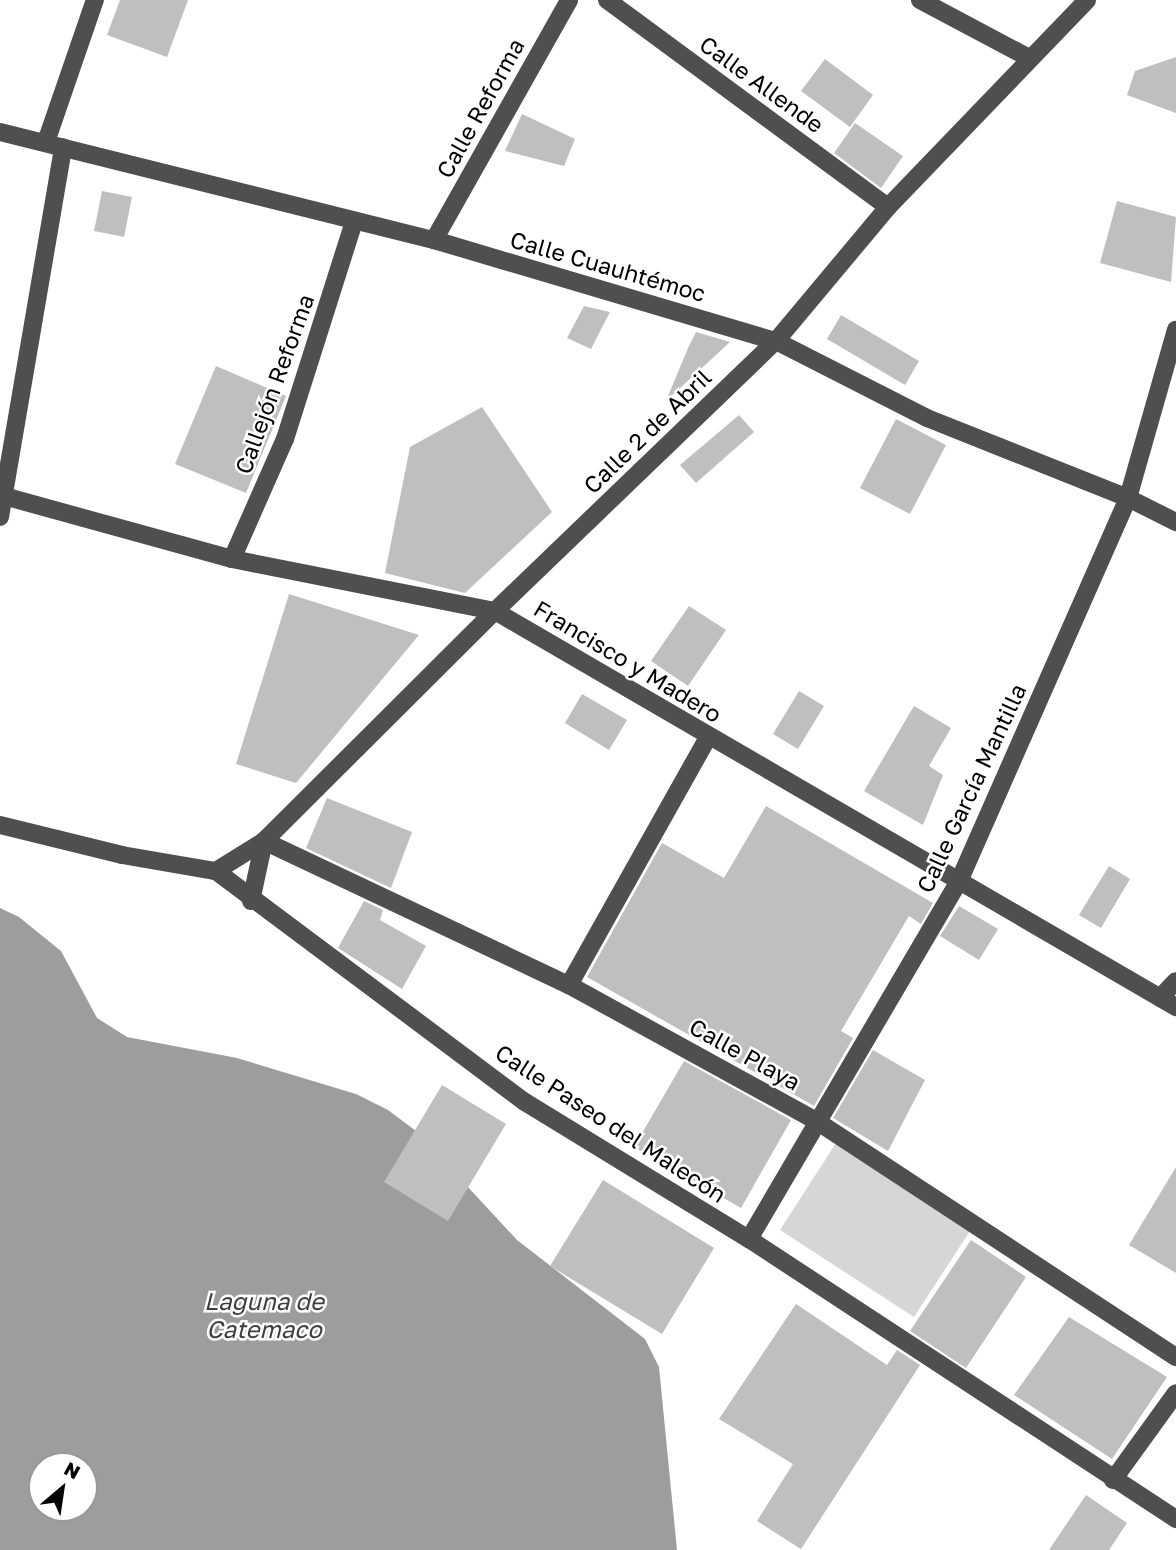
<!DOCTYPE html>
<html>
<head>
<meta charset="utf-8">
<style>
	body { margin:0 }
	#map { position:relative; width:1176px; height:1550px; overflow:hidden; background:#fff; font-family:"Golos Text",sans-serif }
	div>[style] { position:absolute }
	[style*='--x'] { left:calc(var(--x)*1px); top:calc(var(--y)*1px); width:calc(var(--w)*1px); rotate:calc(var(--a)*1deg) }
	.green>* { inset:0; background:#d6d6d6 }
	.water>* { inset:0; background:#9d9d9d }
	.building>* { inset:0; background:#bfbfbf }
	.minor>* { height:18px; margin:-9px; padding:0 9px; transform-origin:9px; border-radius:9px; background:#4f4f4f }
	span { translate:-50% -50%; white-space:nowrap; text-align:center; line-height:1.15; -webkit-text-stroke:5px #fff; paint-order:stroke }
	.street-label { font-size:23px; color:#000 }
	.water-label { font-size:24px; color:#3e3e3e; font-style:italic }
	.north { position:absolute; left:28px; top:1452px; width:70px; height:70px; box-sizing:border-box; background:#fff; border:2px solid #999; border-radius:50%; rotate:29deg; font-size:19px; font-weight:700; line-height:28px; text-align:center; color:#000 }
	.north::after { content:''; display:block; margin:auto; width:24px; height:32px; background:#000; clip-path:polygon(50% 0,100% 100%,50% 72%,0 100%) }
</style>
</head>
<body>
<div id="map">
	<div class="green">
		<div style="clip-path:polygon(836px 1143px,970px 1231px,914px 1317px,780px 1230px)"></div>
	</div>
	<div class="water">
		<div style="clip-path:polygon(evenodd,0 908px,19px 917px,61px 951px,97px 1018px,127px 1037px,237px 1058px,356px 1094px,388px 1110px,416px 1131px,517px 1240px,645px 1339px,659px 1367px,677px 1550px,0 1550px,0 908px,42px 1466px,84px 1466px,84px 1508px,42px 1508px,42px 1466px)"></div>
	</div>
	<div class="building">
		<div style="clip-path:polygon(120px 0,188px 0,167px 57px,107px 35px)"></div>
		<div style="clip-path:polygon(1176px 57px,1176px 113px,1127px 95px,1135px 71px)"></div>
		<div style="clip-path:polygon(825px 59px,873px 95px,850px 127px,801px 91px)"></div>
		<div style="clip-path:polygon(522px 114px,575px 139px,564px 166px,505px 151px)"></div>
		<div style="clip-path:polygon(855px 123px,903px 156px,881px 188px,834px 153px)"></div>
		<div style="clip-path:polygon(102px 191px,132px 197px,124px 237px,94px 231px)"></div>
		<div style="clip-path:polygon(1117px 201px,1176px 217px,1171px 282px,1100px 263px)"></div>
		<div style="clip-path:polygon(584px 306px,610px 312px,591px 349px,567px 338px)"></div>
		<div style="clip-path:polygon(841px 315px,919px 361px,905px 385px,827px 339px)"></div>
		<div style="clip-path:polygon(696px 332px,730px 342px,666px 401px,688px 348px)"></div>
		<div style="clip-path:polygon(216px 366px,286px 396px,246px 493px,175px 464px)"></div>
		<div style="clip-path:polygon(482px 407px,552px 512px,465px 593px,385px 573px,410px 447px)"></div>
		<div style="clip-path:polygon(739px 415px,754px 432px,696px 483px,680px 465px)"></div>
		<div style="clip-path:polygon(896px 419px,946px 445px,910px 514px,860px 488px)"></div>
		<div style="clip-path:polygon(289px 594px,419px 635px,296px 783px,236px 764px)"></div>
		<div style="clip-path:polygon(689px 606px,726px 630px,688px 686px,651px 661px)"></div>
		<div style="clip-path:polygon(799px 691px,824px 706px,798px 749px,773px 734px)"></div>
		<div style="clip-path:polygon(582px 694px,627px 720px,609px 750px,565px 723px)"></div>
		<div style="clip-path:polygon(914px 706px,951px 728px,929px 766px,943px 775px,923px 825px,864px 791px)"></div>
		<div style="clip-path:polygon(327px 798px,412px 832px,391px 888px,306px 848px)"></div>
		<div style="clip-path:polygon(766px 806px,933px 903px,921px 924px,909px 916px,841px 1031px,853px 1038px,814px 1106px,587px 977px,662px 843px,724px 878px)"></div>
		<div style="clip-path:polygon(1109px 866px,1130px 879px,1101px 928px,1079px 915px)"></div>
		<div style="clip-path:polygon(364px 901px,383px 910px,380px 920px,426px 946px,402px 989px,338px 948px)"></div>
		<div style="clip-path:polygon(959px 906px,998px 929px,979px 960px,940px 936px)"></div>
		<div style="clip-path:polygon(873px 1050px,925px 1080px,888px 1151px,833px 1118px)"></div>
		<div style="clip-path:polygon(684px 1061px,791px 1120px,741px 1208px,634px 1147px)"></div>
		<div style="clip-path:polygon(442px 1085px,506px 1124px,448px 1221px,384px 1182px)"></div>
		<div style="clip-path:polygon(1176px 1167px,1176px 1273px,1129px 1245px)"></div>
		<div style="clip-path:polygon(603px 1180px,714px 1248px,662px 1334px,550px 1266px)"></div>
		<div style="clip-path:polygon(971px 1240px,1026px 1277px,966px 1368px,910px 1331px)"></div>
		<div style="clip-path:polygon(796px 1304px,887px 1365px,897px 1350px,920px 1365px,801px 1549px,757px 1521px,793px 1464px,719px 1419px)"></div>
		<div style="clip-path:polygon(1069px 1317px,1167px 1377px,1112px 1459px,1014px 1395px)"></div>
		<div style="clip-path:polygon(1086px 1495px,1127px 1523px,1109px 1550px,1049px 1550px)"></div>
	</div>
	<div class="minor">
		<div style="--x:607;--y:0;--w:349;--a:36.4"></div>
		<div style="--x:920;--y:0;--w:121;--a:28"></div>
		<div style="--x:0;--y:132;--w:447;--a:14"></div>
		<div style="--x:434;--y:240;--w:357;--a:16.5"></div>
		<div style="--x:776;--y:341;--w:169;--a:27"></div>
		<div style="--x:927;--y:418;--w:216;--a:21.7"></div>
		<div style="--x:1128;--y:498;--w:54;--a:26.6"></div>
		<div style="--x:46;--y:142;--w:150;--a:-71"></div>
		<div style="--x:434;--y:240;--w:275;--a:-60.6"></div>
		<div style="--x:0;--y:495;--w:241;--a:15.4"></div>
		<div style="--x:232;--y:559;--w:268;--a:11.2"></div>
		<div style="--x:495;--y:611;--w:788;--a:30.18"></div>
		<div style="--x:0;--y:517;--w:375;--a:-80.3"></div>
		<div style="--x:232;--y:559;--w:131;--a:-66.2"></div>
		<div style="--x:285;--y:439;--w:228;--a:-72.4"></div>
		<div style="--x:0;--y:825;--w:126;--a:13.8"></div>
		<div style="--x:122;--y:855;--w:95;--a:9.7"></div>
		<div style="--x:216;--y:871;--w:386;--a:36.8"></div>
		<div style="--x:525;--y:1102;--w:263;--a:31.5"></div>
		<div style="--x:749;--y:1239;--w:511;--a:33.25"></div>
		<div style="--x:216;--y:871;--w:57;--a:-32"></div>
		<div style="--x:264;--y:841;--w:326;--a:-44.9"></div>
		<div style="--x:495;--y:611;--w:390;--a:-43.9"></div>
		<div style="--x:776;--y:341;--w:175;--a:-50.1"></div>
		<div style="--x:888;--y:207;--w:287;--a:-46.1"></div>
		<div style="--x:251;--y:901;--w:61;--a:-77.8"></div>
		<div style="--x:264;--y:841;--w:337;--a:25.3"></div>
		<div style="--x:569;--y:985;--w:281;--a:28.8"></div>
		<div style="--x:815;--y:1120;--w:432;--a:33.3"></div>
		<div style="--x:569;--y:985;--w:284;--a:-60.7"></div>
		<div style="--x:1160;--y:998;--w:23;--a:-47"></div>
		<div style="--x:749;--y:1239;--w:417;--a:-59.6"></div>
		<div style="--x:960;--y:879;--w:416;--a:-66.2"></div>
		<div style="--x:1128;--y:498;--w:175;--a:-74.1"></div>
		<div style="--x:1113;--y:1480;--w:107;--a:-54.1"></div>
	</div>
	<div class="street-label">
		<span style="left:762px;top:84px;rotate:36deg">Calle Allende</span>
		<span style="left:480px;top:108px;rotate:-61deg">Calle Reforma</span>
		<span style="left:608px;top:266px;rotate:16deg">Calle Cuauhtémoc</span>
		<span style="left:274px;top:384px;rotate:-70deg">Callejón Reforma</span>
		<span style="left:647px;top:431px;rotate:-44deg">Calle 2 de Abril</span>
		<span style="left:628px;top:661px;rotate:31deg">Francisco y Madero</span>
		<span style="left:971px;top:788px;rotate:-65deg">Calle García Mantilla</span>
		<span style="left:745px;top:1054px;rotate:29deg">Calle Playa</span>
		<span style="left:611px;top:1123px;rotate:33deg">Calle Paseo del Malecón</span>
	</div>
	<div class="water-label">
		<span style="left:264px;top:1315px">Laguna de<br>Catemaco</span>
	</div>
	<div class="north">N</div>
</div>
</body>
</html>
